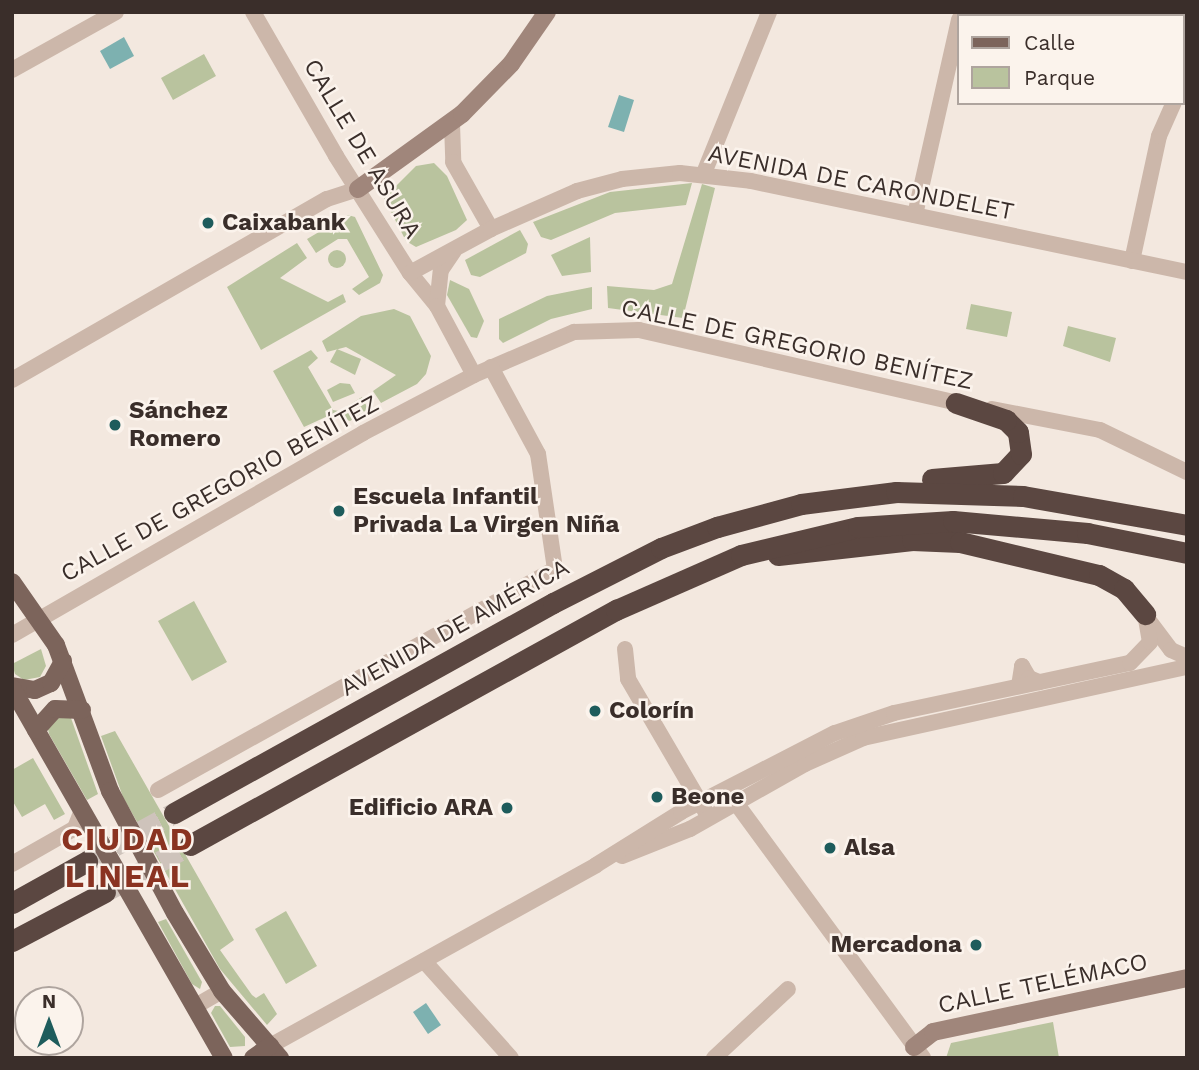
<!DOCTYPE html>
<html>
<head>
<meta charset="utf-8">
<style>
	body { margin:0 }
	#map { position:relative; width:1199px; height:1070px; overflow:hidden; background:#f3e8df; font-family:"Work Sans",sans-serif }
	div>[style] { position:absolute }
	[style*='--x'] { left:calc(var(--x)*1px); top:calc(var(--y)*1px); width:calc(var(--w)*1px); rotate:calc(var(--a)*1deg) }
	.green>* { inset:0; background:#b9c39e }
	.round { border-radius:50% }
	.water>* { inset:0; background:#7db1b0 }
	.highway-tunnel>* { height:21px; margin-top:-10.5px; transform-origin:0; background:repeating-linear-gradient(90deg,#cec3bb 0 21px,transparent 0 31px) }
	.street>* { height:16px; margin:-8px; padding:0 8px; transform-origin:8px; border-radius:8px; background:#ccb7aa }
	.secondary>* { height:18px; margin:-9px; padding:0 9px; transform-origin:9px; border-radius:9px; background:#a0867b }
	.primary>* { height:18px; margin:-9px; padding:0 9px; transform-origin:9px; border-radius:9px; background:#7c645b }
	.highway>* { height:21px; margin:-10.5px; padding:0 10.5px; transform-origin:10.5px; border-radius:10.5px; background:#5b4741 }
	.dots>* { width:19px; height:19px; translate:-50% -50%; box-sizing:border-box; border:4px solid #fbf3ec; border-radius:50% }
	span { translate:-50% -50%; white-space:nowrap; text-align:center; line-height:1.15; -webkit-text-stroke:5px #fbf3ec; paint-order:stroke }
	.street-label { font-size:24px; color:#3a2e2a }
	.poi-label { font-size:24px; color:#3a2e2a; font-weight:700 }
	.left { translate:0 -50%; text-align:left }
	.right { translate:-100% -50%; text-align:right }
	.district-label { font-size:32px; color:#8a3321; font-weight:700; letter-spacing:2px }
	.frame { position:absolute; inset:0; border:14px solid #3a2e2a; pointer-events:none }
	.legend { position:absolute; left:957px; top:14px; width:228px; height:91px; box-sizing:border-box; background:#fbf3ec; border:2px solid #aea49e; margin:0; padding:9px 12px; list-style:none; font-size:21px; color:#3a2e2a }
	.legend li { display:flex; align-items:center; gap:14px; height:35px }
	.legend b { width:35px; border:2px solid #aea49e }
	.north { position:absolute; left:14px; top:986px; width:70px; height:70px; box-sizing:border-box; background:#fbf3ec; border:2px solid #aea49e; border-radius:50%; rotate:0deg; font-size:19px; font-weight:700; line-height:28px; text-align:center; color:#3a2e2a }
	.north::after { content:''; display:block; margin:auto; width:24px; height:32px; background:#1e5c5c; clip-path:polygon(50% 0,100% 100%,50% 72%,0 100%) }
</style>
</head>
<body>
<div id="map">
	<div class="green">
		<div style="clip-path:polygon(204px 54px,216px 76px,173px 100px,161px 78px)"></div>
		<div style="clip-path:polygon(434px 163px,447px 176px,467px 220px,456px 230px,416px 247px,406px 241px,384px 198px,416px 166px)"></div>
		<div style="clip-path:polygon(692px 183px,686px 205px,615px 213px,551px 240px,541px 237px,533px 222px,610px 192px)"></div>
		<div style="clip-path:polygon(702px 184px,715px 188px,683px 318px,608px 308px,607px 286px,654px 290px,672px 284px)"></div>
		<div style="clip-path:polygon(348px 215px,355px 217px,383px 275px,380px 283px,359px 295px,352px 289px,369px 277px,347px 239px,338px 239px,316px 253px,307px 239px)"></div>
		<div style="clip-path:polygon(520px 230px,528px 244px,526px 253px,480px 277px,471px 275px,465px 260px)"></div>
		<div style="clip-path:polygon(590px 237px,591px 272px,562px 276px,551px 255px)"></div>
		<div style="clip-path:polygon(297px 243px,307px 258px,280px 278px,328px 302px,343px 294px,346px 302px,261px 350px,227px 287px)"></div>
		<div class="round" style="left:328px;top:250px;width:18px;height:18px"></div>
		<div style="clip-path:polygon(450px 280px,469px 289px,484px 321px,477px 338px,471px 337px,447px 295px)"></div>
		<div style="clip-path:polygon(592px 287px,592px 309px,551px 319px,503px 343px,499px 339px,499px 319px,547px 296px)"></div>
		<div style="clip-path:polygon(971px 304px,1012px 312px,1007px 337px,966px 329px)"></div>
		<div style="clip-path:polygon(394px 309px,410px 316px,431px 356px,426px 374px,417px 384px,381px 403px,373px 391px,396px 375px,346px 347px,327px 352px,322px 341px,361px 316px)"></div>
		<div style="clip-path:polygon(1068px 326px,1116px 338px,1110px 362px,1063px 346px)"></div>
		<div style="clip-path:polygon(337px 349px,361px 359px,355px 375px,330px 362px)"></div>
		<div style="clip-path:polygon(311px 350px,318px 358px,308px 367px,333px 410px,339px 411px,362px 397px,368px 409px,350px 421px,330px 415px,304px 427px,273px 371px)"></div>
		<div style="clip-path:polygon(340px 383px,350px 384px,355px 393px,333px 402px,327px 390px)"></div>
		<div style="clip-path:polygon(194px 601px,227px 662px,192px 681px,158px 621px)"></div>
		<div style="clip-path:polygon(41px 649px,46px 666px,40px 677px,24px 680px,15px 674px,12px 664px)"></div>
		<div style="clip-path:polygon(59px 717px,71px 718px,98px 794px,87px 800px,49px 734px,48px 729px)"></div>
		<div style="clip-path:polygon(115px 731px,234px 940px,220px 950px,252px 995px,256px 998px,264px 993px,277px 1014px,267px 1025px,220px 969px,123px 797px,101px 736px)"></div>
		<div style="clip-path:polygon(33px 758px,65px 814px,54px 820px,45px 804px,22px 817px,12px 800px,12px 770px)"></div>
		<div style="clip-path:polygon(286px 911px,317px 966px,286px 984px,255px 929px)"></div>
		<div style="clip-path:polygon(166px 919px,202px 982px,200px 989px,192px 984px,158px 922px)"></div>
		<div style="clip-path:polygon(215px 1006px,220px 1006px,245px 1037px,245px 1046px,230px 1047px,211px 1013px)"></div>
		<div style="clip-path:polygon(1053px 1022px,1059px 1058px,946px 1058px,951px 1043px)"></div>
	</div>
	<div class="water">
		<div style="clip-path:polygon(124px 37px,134px 56px,110px 69px,100px 51px)"></div>
		<div style="clip-path:polygon(619px 95px,634px 100px,624px 132px,608px 127px)"></div>
		<div style="clip-path:polygon(426px 1003px,441px 1025px,428px 1034px,413px 1012px)"></div>
	</div>
	<div class="highway-tunnel">
		<div style="--x:87;--y:861;--w:99;--a:-28.9"></div>
		<div style="--x:106;--y:891;--w:96;--a:-28.7"></div>
	</div>
	<div class="street">
		<div style="--x:253;--y:12;--w:166;--a:60"></div>
		<div style="--x:336;--y:156;--w:138;--a:57.7"></div>
		<div style="--x:410;--y:273;--w:43;--a:50.7"></div>
		<div style="--x:437;--y:306;--w:36;--a:-84"></div>
		<div style="--x:441;--y:270;--w:23;--a:-56"></div>
		<div style="--x:12;--y:70;--w:119;--a:-29.1"></div>
		<div style="--x:1183;--y:91;--w:6;--a:-45"></div>
		<div style="--x:452;--y:124;--w:38;--a:88"></div>
		<div style="--x:453;--y:162;--w:77;--a:60.4"></div>
		<div style="--x:704;--y:173;--w:174;--a:-68"></div>
		<div style="--x:915;--y:215;--w:201;--a:-77.3"></div>
		<div style="--x:1132;--y:261;--w:128;--a:-77.8"></div>
		<div style="--x:1159;--y:136;--w:36;--a:-66"></div>
		<div style="--x:410;--y:273;--w:92;--a:-28.5"></div>
		<div style="--x:491;--y:229;--w:94;--a:-23.8"></div>
		<div style="--x:577;--y:191;--w:47;--a:-14.9"></div>
		<div style="--x:622;--y:179;--w:58;--a:-5.9"></div>
		<div style="--x:680;--y:173;--w:71;--a:6.4"></div>
		<div style="--x:751;--y:181;--w:445;--a:11.8"></div>
		<div style="--x:437;--y:306;--w:78;--a:61.8"></div>
		<div style="--x:12;--y:380;--w:363;--a:-29.9"></div>
		<div style="--x:327;--y:199;--w:33;--a:-18"></div>
		<div style="--x:992;--y:409;--w:110;--a:11"></div>
		<div style="--x:1100;--y:430;--w:97;--a:25.8"></div>
		<div style="--x:1150;--y:622;--w:35;--a:53"></div>
		<div style="--x:1171;--y:650;--w:17;--a:24"></div>
		<div style="--x:12;--y:635;--w:405;--a:-29.9"></div>
		<div style="--x:363;--y:433;--w:125;--a:-27.6"></div>
		<div style="--x:474;--y:375;--w:109;--a:-23.3"></div>
		<div style="--x:574;--y:332;--w:65;--a:-1.8"></div>
		<div style="--x:639;--y:330;--w:336;--a:12.9"></div>
		<div style="--x:625;--y:649;--w:30;--a:84"></div>
		<div style="--x:628;--y:679;--w:153;--a:59.7"></div>
		<div style="--x:1019;--y:686;--w:20;--a:-81"></div>
		<div style="--x:1022;--y:666;--w:14;--a:60"></div>
		<div style="--x:1029;--y:678;--w:11;--a:22"></div>
		<div style="--x:158;--y:790;--w:454;--a:-29.1"></div>
		<div style="--x:555;--y:569;--w:116;--a:-98.4"></div>
		<div style="--x:538;--y:454;--w:99;--a:-118.4"></div>
		<div style="--x:736;--y:803;--w:316;--a:53.7"></div>
		<div style="--x:622;--y:856;--w:73;--a:-21.7"></div>
		<div style="--x:690;--y:829;--w:132;--a:-29.5"></div>
		<div style="--x:805;--y:764;--w:64;--a:-24.1"></div>
		<div style="--x:863;--y:738;--w:332;--a:-12.4"></div>
		<div style="--x:12;--y:864;--w:73;--a:-29.7"></div>
		<div style="--x:75;--y:828;--w:19;--a:-69"></div>
		<div style="--x:424;--y:961;--w:130;--a:48.1"></div>
		<div style="--x:194;--y:1007;--w:32;--a:-30"></div>
		<div style="--x:270;--y:1046;--w:373;--a:-29"></div>
		<div style="--x:596;--y:865;--w:100;--a:-31.9"></div>
		<div style="--x:681;--y:812;--w:173;--a:-27.2"></div>
		<div style="--x:835;--y:733;--w:62;--a:-18.7"></div>
		<div style="--x:894;--y:713;--w:241;--a:-12"></div>
		<div style="--x:1130;--y:663;--w:29;--a:-46"></div>
		<div style="--x:1150;--y:642;--w:28;--a:-100"></div>
		<div style="--x:714;--y:1058;--w:101;--a:-43"></div>
	</div>
	<div class="secondary">
		<div style="--x:358;--y:189;--w:128;--a:-35.8"></div>
		<div style="--x:462;--y:114;--w:70;--a:-45.6"></div>
		<div style="--x:511;--y:64;--w:63;--a:-55.3"></div>
		<div style="--x:914;--y:1047;--w:24;--a:-38"></div>
		<div style="--x:933;--y:1032;--w:260;--a:-12"></div>
	</div>
	<div class="primary">
		<div style="--x:12;--y:582;--w:77;--a:55.1"></div>
		<div style="--x:56;--y:645;--w:156;--a:69.7"></div>
		<div style="--x:110;--y:791;--w:138;--a:62"></div>
		<div style="--x:175;--y:913;--w:91;--a:58.9"></div>
		<div style="--x:222;--y:991;--w:89;--a:49.1"></div>
		<div style="--x:12;--y:686;--w:23;--a:10"></div>
		<div style="--x:35;--y:690;--w:17;--a:-24"></div>
		<div style="--x:51;--y:683;--w:25;--a:-61"></div>
		<div style="--x:12;--y:688;--w:426;--a:60.2"></div>
		<div style="--x:36;--y:730;--w:28;--a:-48"></div>
		<div style="--x:55;--y:709;--w:27;--a:2"></div>
		<div style="--x:253;--y:1058;--w:21;--a:-35"></div>
	</div>
	<div class="highway">
		<div style="--x:932;--y:479;--w:71;--a:-4.8"></div>
		<div style="--x:1003;--y:473;--w:26;--a:-47"></div>
		<div style="--x:1021;--y:454;--w:22;--a:-98"></div>
		<div style="--x:1018;--y:432;--w:17;--a:-135"></div>
		<div style="--x:1006;--y:420;--w:53;--a:-161.2"></div>
		<div style="--x:778;--y:555;--w:135;--a:-6.4"></div>
		<div style="--x:912;--y:540;--w:48;--a:2.4"></div>
		<div style="--x:960;--y:542;--w:143;--a:13.4"></div>
		<div style="--x:1099;--y:575;--w:29;--a:29"></div>
		<div style="--x:1124;--y:589;--w:33;--a:50"></div>
		<div style="--x:174;--y:813;--w:433;--a:-29"></div>
		<div style="--x:553;--y:603;--w:121;--a:-27"></div>
		<div style="--x:661;--y:548;--w:60;--a:-20.6"></div>
		<div style="--x:717;--y:527;--w:87;--a:-15.3"></div>
		<div style="--x:801;--y:504;--w:96;--a:-7.2"></div>
		<div style="--x:896;--y:492;--w:127;--a:1.8"></div>
		<div style="--x:1023;--y:496;--w:167;--a:10"></div>
		<div style="--x:190;--y:845;--w:487;--a:-28.9"></div>
		<div style="--x:616;--y:610;--w:137;--a:-23.7"></div>
		<div style="--x:741;--y:555;--w:120;--a:-13.5"></div>
		<div style="--x:858;--y:527;--w:95;--a:-3.6"></div>
		<div style="--x:953;--y:521;--w:135;--a:5.1"></div>
		<div style="--x:1087;--y:533;--w:102;--a:11.3"></div>
		<div style="--x:12;--y:903;--w:86;--a:-29.2"></div>
		<div style="--x:12;--y:941;--w:105;--a:-27.8"></div>
	</div>
	<div class="dots">
		<div style="left:208px;top:223px;background:#1e5c5c"></div>
		<div style="left:115px;top:425px;background:#1e5c5c"></div>
		<div style="left:339px;top:511px;background:#1e5c5c"></div>
		<div style="left:595px;top:711px;background:#1e5c5c"></div>
		<div style="left:657px;top:797px;background:#1e5c5c"></div>
		<div style="left:507px;top:808px;background:#1e5c5c"></div>
		<div style="left:830px;top:848px;background:#1e5c5c"></div>
		<div style="left:976px;top:945px;background:#1e5c5c"></div>
	</div>
	<div class="street-label">
		<span style="left:362px;top:149px;rotate:59deg">CALLE DE ASURA</span>
		<span style="left:861px;top:183px;rotate:11deg">AVENIDA DE CARONDELET</span>
		<span style="left:797px;top:345px;rotate:12deg">CALLE DE GREGORIO BENÍTEZ</span>
		<span style="left:220px;top:489px;rotate:-29deg">CALLE DE GREGORIO BENÍTEZ</span>
		<span style="left:455px;top:628px;rotate:-29deg">AVENIDA DE AMÉRICA</span>
		<span style="left:1043px;top:984px;rotate:-12deg">CALLE TELÉMACO</span>
	</div>
	<div class="poi-label">
		<span class="left" style="left:222px;top:223px">Caixabank</span>
		<span class="left" style="left:129px;top:425px">Sánchez<br>Romero</span>
		<span class="left" style="left:353px;top:511px">Escuela Infantil<br>Privada La Virgen Niña</span>
		<span class="left" style="left:609px;top:711px">Colorín</span>
		<span class="left" style="left:671px;top:797px">Beone</span>
		<span class="right" style="left:493px;top:808px">Edificio ARA</span>
		<span class="left" style="left:844px;top:848px">Alsa</span>
		<span class="right" style="left:962px;top:945px">Mercadona</span>
	</div>
	<div class="district-label">
		<span style="left:128px;top:858px">CIUDAD<br>LINEAL</span>
	</div>
	<div class="frame"></div>
	<ul class="legend">
	<li><b style="height:9px;background:#7c645b"></b>Calle</li>
	<li><b style="height:19px;background:#b9c39e"></b>Parque</li>
	</ul>
	<div class="north">N</div>
</div>
</body>
</html>
